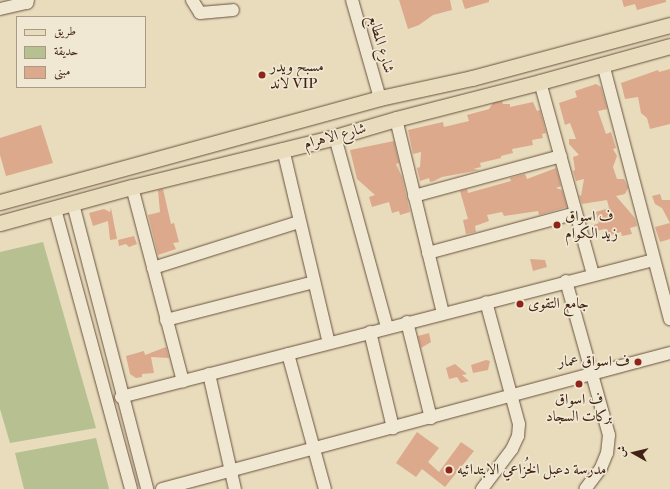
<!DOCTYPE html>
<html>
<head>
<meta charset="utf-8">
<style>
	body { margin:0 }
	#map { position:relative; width:670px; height:489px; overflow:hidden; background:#e8dcbc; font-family:"IM FELL French Canon",Amiri,serif }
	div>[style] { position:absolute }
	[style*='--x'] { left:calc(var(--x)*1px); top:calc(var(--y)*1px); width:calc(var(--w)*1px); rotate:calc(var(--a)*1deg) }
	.green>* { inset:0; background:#b6c091 }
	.building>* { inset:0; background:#dca98c }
	.roads { filter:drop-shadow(0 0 1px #6a513e) drop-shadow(0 0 1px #6a513e) }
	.minor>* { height:12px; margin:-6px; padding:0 6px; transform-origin:6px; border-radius:6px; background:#f0e8d3 }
	.major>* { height:15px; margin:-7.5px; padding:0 7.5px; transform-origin:7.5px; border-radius:7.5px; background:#e8dcbc }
	.dots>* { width:11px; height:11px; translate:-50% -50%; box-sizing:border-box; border:2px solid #f0e8d3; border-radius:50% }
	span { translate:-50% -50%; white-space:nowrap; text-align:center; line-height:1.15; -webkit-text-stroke:3.5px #f0e8d3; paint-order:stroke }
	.street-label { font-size:15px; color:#402314 }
	.poi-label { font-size:15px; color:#402314 }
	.left { translate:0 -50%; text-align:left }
	.right { translate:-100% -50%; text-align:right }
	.legend { position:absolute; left:16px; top:16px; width:130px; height:72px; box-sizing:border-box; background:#f0e8d3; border:1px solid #aa9987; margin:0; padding:5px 7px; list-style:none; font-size:12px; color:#402314 }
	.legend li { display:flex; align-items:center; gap:8px; height:20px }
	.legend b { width:20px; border:1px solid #aa9987 }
	.north { position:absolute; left:614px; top:433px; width:40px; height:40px; -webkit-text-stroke:3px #f0e8d3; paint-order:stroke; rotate:278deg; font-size:11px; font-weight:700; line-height:16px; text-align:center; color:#402314 }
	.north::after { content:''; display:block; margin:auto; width:14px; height:18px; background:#402314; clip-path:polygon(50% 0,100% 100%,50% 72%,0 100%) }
</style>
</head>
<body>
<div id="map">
	<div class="green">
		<div style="clip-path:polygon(43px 242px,96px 428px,10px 443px,0 409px,0 252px)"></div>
		<div style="clip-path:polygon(96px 438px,109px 489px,24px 489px,15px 453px)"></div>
	</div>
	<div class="building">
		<div style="clip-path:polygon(399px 0,450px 0,452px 10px,433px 15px,419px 25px,408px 29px)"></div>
		<div style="clip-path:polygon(462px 0,489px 0,489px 2px,465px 9px)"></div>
		<div style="clip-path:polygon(622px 0,666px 0,666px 2px,637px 10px,635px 4px,624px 7px)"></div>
		<div style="clip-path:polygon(670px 69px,670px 124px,650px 129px,647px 118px,641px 113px,638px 97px,625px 99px,621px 83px,658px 70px,659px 72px)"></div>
		<div style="clip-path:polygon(596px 84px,601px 87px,607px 109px,598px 111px,606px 134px,611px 132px,616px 148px,613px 149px,617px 156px,613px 167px,617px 179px,624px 179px,628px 188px,625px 194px,616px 196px,635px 218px,637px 226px,630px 228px,632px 234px,622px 236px,621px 232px,607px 236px,605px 229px,595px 231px,594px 225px,599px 223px,596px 212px,609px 208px,607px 200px,582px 204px,579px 195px,581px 196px,584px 179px,576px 181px,573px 171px,575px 170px,573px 157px,579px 155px,569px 144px,569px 139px,576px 139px,570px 123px,565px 125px,559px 103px,577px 97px,575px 91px)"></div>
		<div style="clip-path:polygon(502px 101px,503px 104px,510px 104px,510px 107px,533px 102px,537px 111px,540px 110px,546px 133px,542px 134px,543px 138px,532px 140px,533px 145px,512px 149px,513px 153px,501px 156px,501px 158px,480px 163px,481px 167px,473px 169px,480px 170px,442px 177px,434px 181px,430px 182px,429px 178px,420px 181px,417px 168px,420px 167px,421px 152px,413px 154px,408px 130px,443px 122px,444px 127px,469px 121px,467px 115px,489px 109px,493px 103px)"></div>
		<div style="clip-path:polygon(41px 125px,53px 163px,6px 176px,0 155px,0 138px)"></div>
		<div style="clip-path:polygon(394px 141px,399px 163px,396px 164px,402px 177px,410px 212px,400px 215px,399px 211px,392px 213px,389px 202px,372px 207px,369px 197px,375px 195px,357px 179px,350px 150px)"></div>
		<div style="clip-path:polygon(556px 168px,561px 186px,556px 188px,562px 190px,567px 207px,539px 215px,538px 211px,504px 216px,502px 212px,487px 215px,489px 221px,475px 226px,476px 232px,466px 234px,463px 220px,468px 219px,460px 191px,467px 189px,468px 193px,511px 181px,510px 178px,525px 174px,527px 179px)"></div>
		<div style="clip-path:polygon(163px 189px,171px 224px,174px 223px,179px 242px,173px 243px,176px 249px,158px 255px,148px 215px,160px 212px,158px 190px)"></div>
		<div style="clip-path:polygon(660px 194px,662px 200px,670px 200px,670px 223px,662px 208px,655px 204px,652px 196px)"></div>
		<div style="clip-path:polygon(111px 208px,117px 239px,110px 240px,108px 221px,93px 226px,89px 213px,104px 209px,110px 212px)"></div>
		<div style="clip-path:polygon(670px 223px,670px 239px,660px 242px,655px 227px)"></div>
		<div style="clip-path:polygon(134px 236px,137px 244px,129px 247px,126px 244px,119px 246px,118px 240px)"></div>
		<div style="clip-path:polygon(530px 259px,545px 260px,547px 267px,533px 271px)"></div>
		<div style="clip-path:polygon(429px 333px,431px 342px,421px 348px,418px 336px)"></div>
		<div style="clip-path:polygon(166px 347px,169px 358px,151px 357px,154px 373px,142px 374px,142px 377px,136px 378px,130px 374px,126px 356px,144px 351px,145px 355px)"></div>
		<div style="clip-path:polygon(486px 360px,490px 361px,488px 370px,473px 373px,471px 365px)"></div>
		<div style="clip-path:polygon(455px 364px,467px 374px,462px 375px,469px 381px,461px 383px,457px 377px,449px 379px,446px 368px)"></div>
		<div style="clip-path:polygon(417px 432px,439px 448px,428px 462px,439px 472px,461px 442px,474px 451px,445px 487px,422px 469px,416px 477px,396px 463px)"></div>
	</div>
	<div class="roads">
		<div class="minor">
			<div style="--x:192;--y:0;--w:15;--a:58"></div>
			<div style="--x:200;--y:13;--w:33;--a:-5"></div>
			<div style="--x:352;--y:0;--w:102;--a:74.1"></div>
			<div style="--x:0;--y:9;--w:28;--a:-13"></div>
			<div style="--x:27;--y:3;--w:3;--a:-72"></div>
			<div style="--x:603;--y:64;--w:264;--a:75.3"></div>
			<div style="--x:540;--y:82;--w:199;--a:74.6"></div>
			<div style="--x:396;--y:119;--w:200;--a:76.4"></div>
			<div style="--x:335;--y:137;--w:197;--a:74.7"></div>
			<div style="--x:283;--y:149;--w:199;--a:76.7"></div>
			<div style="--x:132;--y:187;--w:201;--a:75.3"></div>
			<div style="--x:414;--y:196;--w:152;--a:-15.2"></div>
			<div style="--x:73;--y:204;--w:294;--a:75.4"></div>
			<div style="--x:55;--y:209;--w:290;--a:74.8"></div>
			<div style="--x:428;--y:253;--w:153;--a:-15.1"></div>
			<div style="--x:153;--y:268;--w:153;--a:-17.5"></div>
			<div style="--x:566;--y:281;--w:160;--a:74.4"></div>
			<div style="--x:609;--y:435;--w:18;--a:96"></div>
			<div style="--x:607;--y:453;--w:16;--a:112"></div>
			<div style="--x:601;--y:468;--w:26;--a:127"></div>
			<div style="--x:166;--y:320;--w:153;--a:-14.4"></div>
			<div style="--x:407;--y:322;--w:99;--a:76"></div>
			<div style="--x:370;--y:332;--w:99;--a:76.5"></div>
			<div style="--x:288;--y:354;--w:140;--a:74.7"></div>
			<div style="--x:209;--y:374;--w:118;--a:77.3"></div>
			<div style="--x:121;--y:397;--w:550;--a:-14.42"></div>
			<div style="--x:162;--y:489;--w:526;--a:-14.99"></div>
			<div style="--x:482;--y:489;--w:50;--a:-53.1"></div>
			<div style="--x:512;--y:449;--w:14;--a:-65"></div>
			<div style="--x:518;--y:436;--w:12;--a:-85"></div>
			<div style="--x:519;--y:424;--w:126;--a:-105.1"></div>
		</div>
		<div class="major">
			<div style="--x:0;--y:202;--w:394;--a:-15.3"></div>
			<div style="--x:380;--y:98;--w:94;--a:-12.3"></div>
			<div style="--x:472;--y:78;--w:205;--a:-15"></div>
			<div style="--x:0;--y:223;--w:137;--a:-15.3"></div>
			<div style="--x:132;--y:187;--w:209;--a:-13.8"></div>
			<div style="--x:335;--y:137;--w:64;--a:-16.4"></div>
			<div style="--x:396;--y:119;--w:149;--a:-14.4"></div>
			<div style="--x:540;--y:82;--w:135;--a:-15.5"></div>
		</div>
	</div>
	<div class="dots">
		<div style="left:262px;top:75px;background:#8f2418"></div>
		<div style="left:557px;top:225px;background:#8f2418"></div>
		<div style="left:520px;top:304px;background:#8f2418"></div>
		<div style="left:638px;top:362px;background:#8f2418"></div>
		<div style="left:579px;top:384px;background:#8f2418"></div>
		<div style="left:449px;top:470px;background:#8f2418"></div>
	</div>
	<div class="street-label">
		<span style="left:381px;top:44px;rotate:74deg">شارع المطابع</span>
		<span style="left:335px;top:136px;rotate:-15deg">شارع الاهرام</span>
	</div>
	<div class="poi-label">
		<span class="left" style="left:270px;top:75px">مسبح ويدر<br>لاند VIP</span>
		<span class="left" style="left:565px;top:225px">ف اسواق<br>زيد الكوام</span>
		<span class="left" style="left:528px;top:304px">جامع التقوى</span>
		<span class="right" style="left:630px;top:362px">ف اسواق عمار</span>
		<span style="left:579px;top:408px">ف اسواق<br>بركات السجاد</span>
		<span class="left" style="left:457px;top:470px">مدرسة دعبل الخُزاعي الابتدائيه</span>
	</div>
	<ul class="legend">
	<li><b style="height:5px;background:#e8dcbc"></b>طريق</li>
	<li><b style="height:11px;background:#b6c091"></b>حديقة</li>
	<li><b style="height:11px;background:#dca98c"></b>مبنى</li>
	</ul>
	<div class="north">ش</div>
</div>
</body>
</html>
